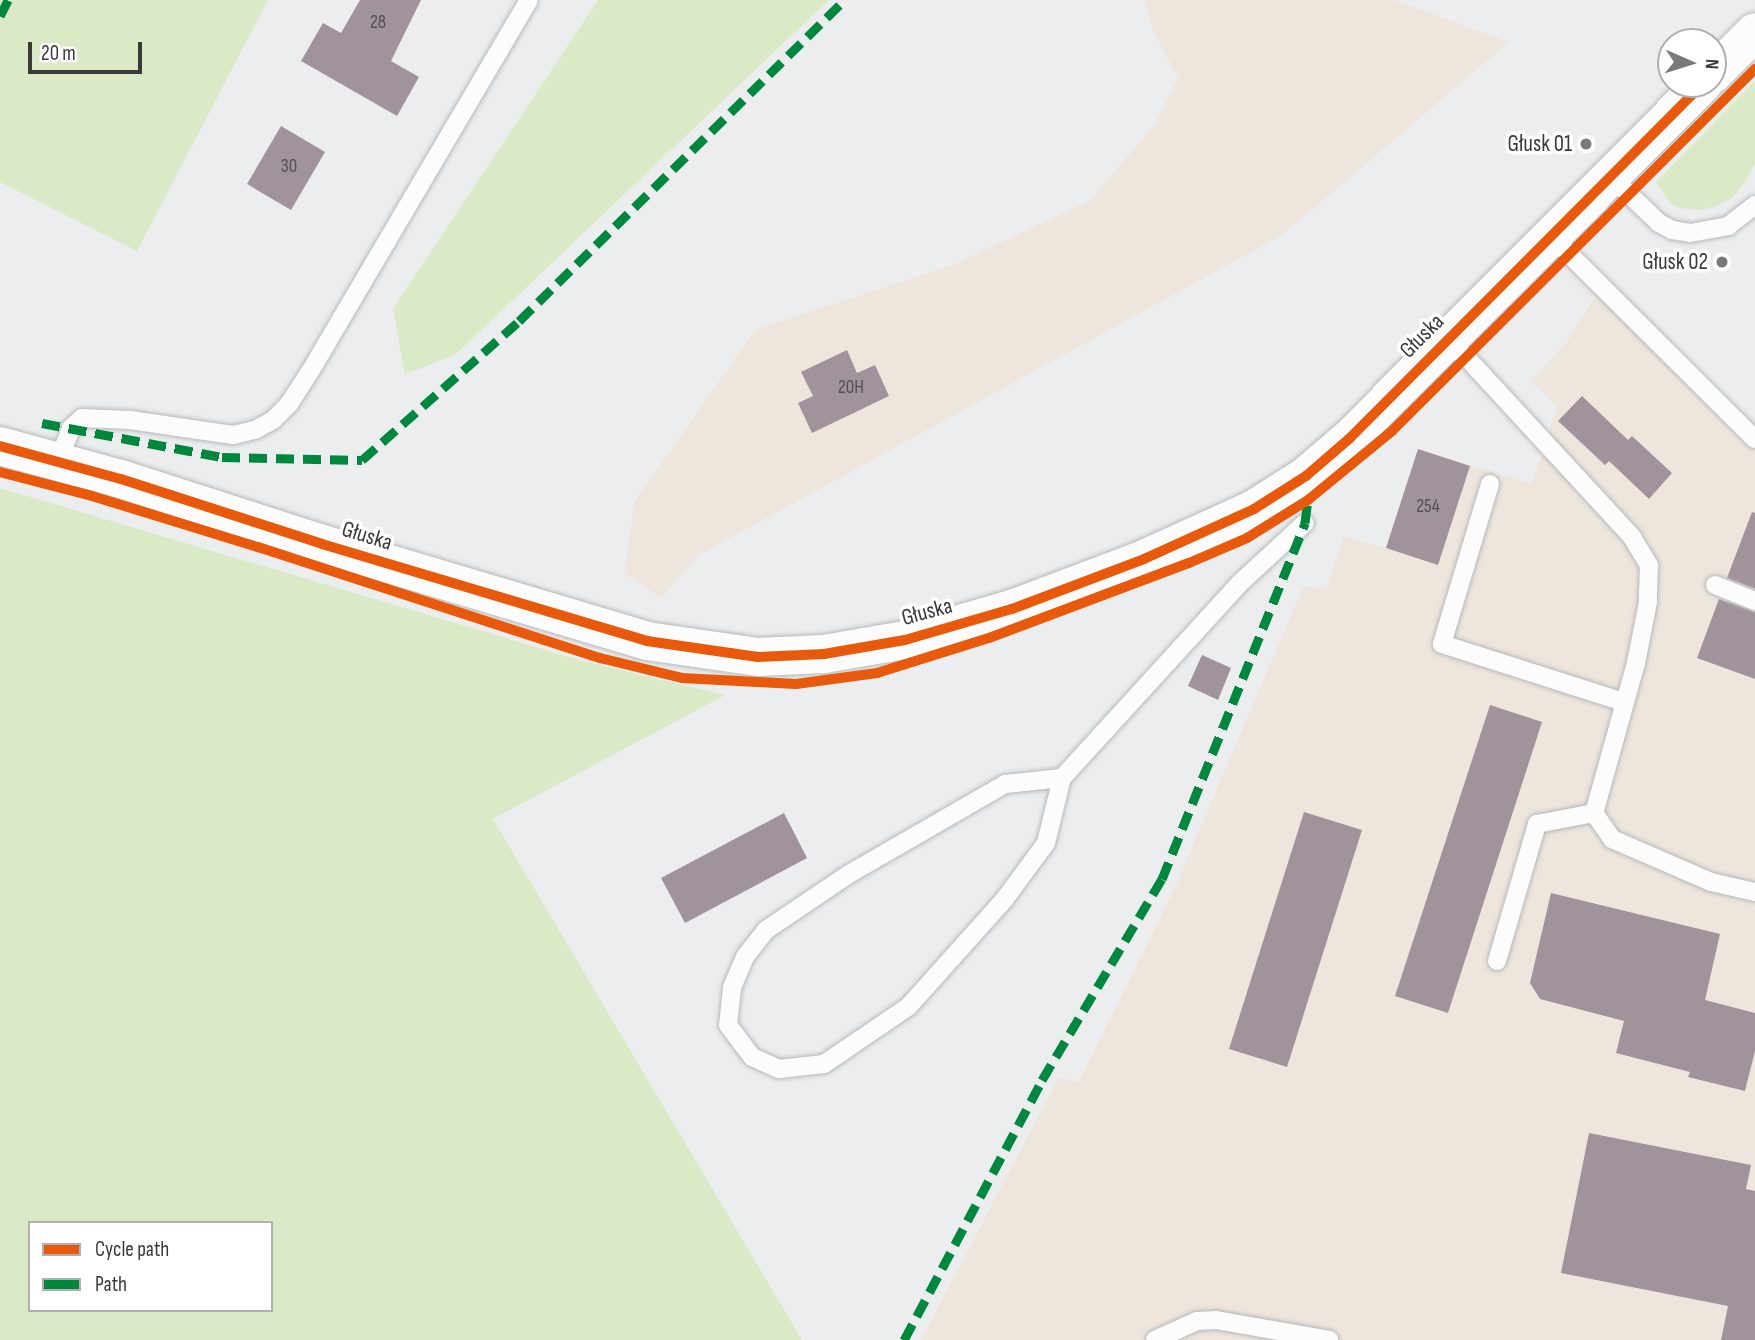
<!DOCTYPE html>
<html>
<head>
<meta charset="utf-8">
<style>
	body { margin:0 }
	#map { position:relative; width:1755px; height:1340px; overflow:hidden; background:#ebedef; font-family:"Sofia Sans Condensed",sans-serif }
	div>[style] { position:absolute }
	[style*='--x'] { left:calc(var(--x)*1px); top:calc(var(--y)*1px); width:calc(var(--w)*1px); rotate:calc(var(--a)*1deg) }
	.industrial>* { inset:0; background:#eee6dd }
	.green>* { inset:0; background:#dbeac6 }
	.building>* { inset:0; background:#a0939b }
	.roads { filter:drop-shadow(0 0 2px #b7b9ba) drop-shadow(0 0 2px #b7b9ba) }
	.lane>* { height:18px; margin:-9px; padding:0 9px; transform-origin:9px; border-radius:9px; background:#fcfcfd }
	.secondary>* { height:38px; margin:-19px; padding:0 19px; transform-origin:19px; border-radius:19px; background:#fcfcfd }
	.quiet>* { height:9px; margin-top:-4.5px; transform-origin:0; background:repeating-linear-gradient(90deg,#00873e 0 18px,transparent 0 27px) }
	.cycleway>* { height:10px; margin:-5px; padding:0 5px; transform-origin:5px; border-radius:5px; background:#e8590c }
	.dots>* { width:19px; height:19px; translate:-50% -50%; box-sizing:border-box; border:4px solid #fff; border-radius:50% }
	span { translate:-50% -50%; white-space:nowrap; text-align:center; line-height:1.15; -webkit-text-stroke:7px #fff; paint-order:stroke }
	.number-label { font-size:19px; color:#525053 }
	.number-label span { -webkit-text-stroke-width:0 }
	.poi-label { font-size:23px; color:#383a3b }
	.right { translate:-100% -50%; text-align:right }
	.street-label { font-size:23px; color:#383a3b }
	.legend { position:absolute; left:28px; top:1221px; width:245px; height:91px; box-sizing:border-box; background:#fff; border:2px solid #afb0b1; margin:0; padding:9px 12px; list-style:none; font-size:21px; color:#383a3b }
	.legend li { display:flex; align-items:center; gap:14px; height:35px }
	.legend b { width:35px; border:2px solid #afb0b1 }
	.north { position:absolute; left:1657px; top:28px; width:70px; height:70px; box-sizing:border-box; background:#fff; border:2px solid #afb0b1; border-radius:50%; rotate:93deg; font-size:19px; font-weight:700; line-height:28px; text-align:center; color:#383a3b }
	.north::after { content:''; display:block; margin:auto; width:24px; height:32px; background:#77797a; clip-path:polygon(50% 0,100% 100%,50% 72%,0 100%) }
	.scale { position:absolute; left:28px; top:42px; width:114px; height:32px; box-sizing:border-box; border:4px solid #383a3b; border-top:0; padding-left:9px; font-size:21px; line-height:24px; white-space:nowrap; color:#383a3b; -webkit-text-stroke:5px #fff; paint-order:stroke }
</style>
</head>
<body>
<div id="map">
	<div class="industrial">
		<div style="clip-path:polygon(1144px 0,1394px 0,1509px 42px,1282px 235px,699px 555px,661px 598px,624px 573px,635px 501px,755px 330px,953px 265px,1089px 201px,1154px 126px,1178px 78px,1153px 30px)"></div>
		<div style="clip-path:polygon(1606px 278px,1755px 425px,1755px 1340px,921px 1340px,1059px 1077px,1078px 1083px,1174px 890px,1304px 586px,1326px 590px,1344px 537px,1386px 548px,1418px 449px,1532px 484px,1557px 406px,1531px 381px,1567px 342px)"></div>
	</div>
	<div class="green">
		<div style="clip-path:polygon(0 0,268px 0,137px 251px,0 182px)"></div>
		<div style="clip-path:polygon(598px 0,829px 0,455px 355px,405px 374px,393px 309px)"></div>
		<div style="clip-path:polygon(1755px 81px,1755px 163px,1745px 182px,1732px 198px,1715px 207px,1698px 210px,1680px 208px,1670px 203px,1656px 182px)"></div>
		<div style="clip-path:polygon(evenodd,0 488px,583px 661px,725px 695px,493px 819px,802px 1340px,0 1340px,0 488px,30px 1223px,271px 1223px,271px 1310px,30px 1310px,30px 1223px)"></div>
	</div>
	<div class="building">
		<div style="clip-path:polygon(360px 0,421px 0,391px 61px,419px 77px,397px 116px,301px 61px,323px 23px,341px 33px)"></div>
		<div style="clip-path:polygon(281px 126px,325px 152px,291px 210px,247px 184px)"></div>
		<div style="clip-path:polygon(847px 350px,857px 373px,875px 365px,889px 396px,812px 433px,798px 403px,813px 396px,801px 372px)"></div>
		<div style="clip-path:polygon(1582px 396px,1628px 440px,1632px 436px,1672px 473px,1649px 499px,1609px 461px,1605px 465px,1558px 421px)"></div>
		<div style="clip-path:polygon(1418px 449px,1470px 466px,1438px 565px,1386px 548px)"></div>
		<div style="clip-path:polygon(1752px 512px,1755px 513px,1755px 589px,1727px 578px)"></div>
		<div style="clip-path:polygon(1719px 599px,1755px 612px,1755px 679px,1697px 658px)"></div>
		<div style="clip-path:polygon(1202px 655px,1231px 668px,1218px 700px,1188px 686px)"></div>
		<div style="clip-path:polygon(1490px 705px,1542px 722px,1448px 1013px,1395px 996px)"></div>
		<div style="clip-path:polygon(1304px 812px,1362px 830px,1287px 1067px,1229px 1049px)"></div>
		<div style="clip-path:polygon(784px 813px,807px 858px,685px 923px,661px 878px)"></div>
		<div style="clip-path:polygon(1551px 893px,1720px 934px,1705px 1000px,1755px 1013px,1755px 1051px,1745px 1091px,1688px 1077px,1690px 1072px,1616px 1053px,1624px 1021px,1540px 999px,1530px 983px)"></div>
		<div style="clip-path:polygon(1589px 1133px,1751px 1165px,1746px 1189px,1755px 1191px,1755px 1340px,1721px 1340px,1728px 1306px,1561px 1273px)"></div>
	</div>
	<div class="roads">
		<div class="lane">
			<div style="--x:1610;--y:176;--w:68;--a:43.8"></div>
			<div style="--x:1659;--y:223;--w:15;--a:28"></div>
			<div style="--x:1672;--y:230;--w:18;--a:9"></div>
			<div style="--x:1690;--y:233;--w:39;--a:-10"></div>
			<div style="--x:1728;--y:226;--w:34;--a:-38"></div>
			<div style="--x:1552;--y:237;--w:286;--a:44.9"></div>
			<div style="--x:1447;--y:342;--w:26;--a:39"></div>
			<div style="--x:1467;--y:358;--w:243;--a:47.3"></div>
			<div style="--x:1632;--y:537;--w:33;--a:59"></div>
			<div style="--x:1649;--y:565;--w:37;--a:92"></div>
			<div style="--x:1648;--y:602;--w:62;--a:101.1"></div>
			<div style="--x:1636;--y:663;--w:156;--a:105.6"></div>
			<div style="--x:1594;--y:813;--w:32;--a:55"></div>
			<div style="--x:1612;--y:839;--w:108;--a:23.5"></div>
			<div style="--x:1711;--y:882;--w:45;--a:12.8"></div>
			<div style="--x:58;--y:461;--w:35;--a:-68"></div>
			<div style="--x:71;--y:428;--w:15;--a:-42"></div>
			<div style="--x:82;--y:418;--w:48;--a:2.4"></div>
			<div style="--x:130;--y:420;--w:104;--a:8.3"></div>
			<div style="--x:233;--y:435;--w:23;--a:-13"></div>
			<div style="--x:255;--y:430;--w:21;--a:-29"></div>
			<div style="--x:273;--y:420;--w:23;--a:-45"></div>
			<div style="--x:289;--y:404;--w:40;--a:-57.1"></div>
			<div style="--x:311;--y:370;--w:429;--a:-59.5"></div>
			<div style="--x:1490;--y:484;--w:167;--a:106.7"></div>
			<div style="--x:1442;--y:644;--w:191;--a:17.7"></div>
			<div style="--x:1715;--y:585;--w:43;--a:21.8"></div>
			<div style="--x:1062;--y:778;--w:57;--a:174"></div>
			<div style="--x:1005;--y:784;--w:180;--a:150"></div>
			<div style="--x:849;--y:874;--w:100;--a:146"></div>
			<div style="--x:766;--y:930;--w:34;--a:128"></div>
			<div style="--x:745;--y:957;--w:34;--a:113"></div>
			<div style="--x:732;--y:988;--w:37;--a:96"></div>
			<div style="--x:728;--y:1025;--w:40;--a:53"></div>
			<div style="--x:752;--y:1057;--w:30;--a:24"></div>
			<div style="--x:779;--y:1069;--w:45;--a:-6.3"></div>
			<div style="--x:824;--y:1064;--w:102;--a:-34.2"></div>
			<div style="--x:908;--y:1007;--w:144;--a:-48.1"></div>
			<div style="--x:1004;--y:900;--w:71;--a:-53.6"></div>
			<div style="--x:1046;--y:843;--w:67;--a:-76.2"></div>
			<div style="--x:1062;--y:778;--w:264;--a:-47.6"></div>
			<div style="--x:1240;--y:583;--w:88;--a:-42.7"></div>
			<div style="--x:1497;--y:961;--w:143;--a:-73.7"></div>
			<div style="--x:1537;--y:824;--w:58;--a:-10.9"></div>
			<div style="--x:1155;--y:1340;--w:46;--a:-24.3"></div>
			<div style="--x:1197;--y:1321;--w:19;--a:-3"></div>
			<div style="--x:1216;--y:1320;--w:115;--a:10"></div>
		</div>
		<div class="secondary">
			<div style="--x:1713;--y:74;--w:59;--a:-45"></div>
			<div style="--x:0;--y:446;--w:125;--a:15.3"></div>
			<div style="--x:121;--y:479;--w:211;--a:17.9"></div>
			<div style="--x:322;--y:544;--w:339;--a:16.6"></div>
			<div style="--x:647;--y:641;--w:112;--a:8.2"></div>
			<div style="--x:758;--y:657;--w:66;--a:-2.6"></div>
			<div style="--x:824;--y:654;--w:82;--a:-9.8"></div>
			<div style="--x:905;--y:640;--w:111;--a:-16.2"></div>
			<div style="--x:1012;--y:609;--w:141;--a:-20.7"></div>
			<div style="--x:1144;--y:559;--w:121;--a:-24.4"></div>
			<div style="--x:1254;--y:509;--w:62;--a:-32.4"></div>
			<div style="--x:1306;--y:476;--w:58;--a:-40.8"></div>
			<div style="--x:1350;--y:438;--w:500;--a:-45.1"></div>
		</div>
	</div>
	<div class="quiet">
		<div style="--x:0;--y:16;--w:18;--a:-63"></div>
		<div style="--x:42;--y:423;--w:183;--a:10.7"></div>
		<div style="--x:222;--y:457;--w:140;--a:1.2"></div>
		<div style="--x:362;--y:460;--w:210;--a:-41.5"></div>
		<div style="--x:519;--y:321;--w:457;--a:-44.6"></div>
		<div style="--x:904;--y:1340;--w:294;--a:-62"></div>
		<div style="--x:1042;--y:1080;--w:234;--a:-59.2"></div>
		<div style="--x:1162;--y:879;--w:384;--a:-68.1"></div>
		<div style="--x:1305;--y:523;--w:26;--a:-83"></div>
	</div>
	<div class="cycleway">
		<div style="--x:0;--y:446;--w:125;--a:15.3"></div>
		<div style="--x:121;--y:479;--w:211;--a:17.9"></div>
		<div style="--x:322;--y:544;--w:339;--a:16.6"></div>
		<div style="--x:647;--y:641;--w:112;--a:8.2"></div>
		<div style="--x:758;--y:657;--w:66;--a:-2.6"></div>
		<div style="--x:824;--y:654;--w:82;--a:-9.8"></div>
		<div style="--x:905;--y:640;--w:111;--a:-16.2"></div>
		<div style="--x:1012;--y:609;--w:141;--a:-20.7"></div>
		<div style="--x:1144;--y:559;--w:121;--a:-24.4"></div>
		<div style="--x:1254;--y:509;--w:62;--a:-32.4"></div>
		<div style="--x:1306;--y:476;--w:58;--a:-40.8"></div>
		<div style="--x:1350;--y:438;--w:500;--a:-45.1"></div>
		<div style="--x:0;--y:472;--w:95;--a:14.6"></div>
		<div style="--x:92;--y:496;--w:174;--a:17.1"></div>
		<div style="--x:258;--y:547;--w:360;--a:18"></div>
		<div style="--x:600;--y:658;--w:84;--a:13.7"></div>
		<div style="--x:682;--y:678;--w:114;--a:3"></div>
		<div style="--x:796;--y:684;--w:82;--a:-7.7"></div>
		<div style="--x:877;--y:673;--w:117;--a:-17.4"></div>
		<div style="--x:989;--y:638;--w:214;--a:-20.6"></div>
		<div style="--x:1189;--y:563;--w:63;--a:-23.3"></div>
		<div style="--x:1247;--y:538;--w:72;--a:-31.9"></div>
		<div style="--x:1308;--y:500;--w:109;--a:-39.4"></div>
		<div style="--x:1392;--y:431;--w:513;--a:-44.92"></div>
	</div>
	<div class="dots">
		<div style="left:1586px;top:144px;background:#77797a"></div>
		<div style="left:1722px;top:262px;background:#77797a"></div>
	</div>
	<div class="number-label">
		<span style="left:378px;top:23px">28</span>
		<span style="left:289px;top:167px">30</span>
		<span style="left:851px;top:388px">20H</span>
		<span style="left:1428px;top:507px">254</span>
	</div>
	<div class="poi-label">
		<span class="right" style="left:1572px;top:144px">Głusk 01</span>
		<span class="right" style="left:1708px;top:262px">Głusk 02</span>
	</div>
	<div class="street-label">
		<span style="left:1422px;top:336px;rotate:-45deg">Głuska</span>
		<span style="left:367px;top:536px;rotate:17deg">Głuska</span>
		<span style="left:927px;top:612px;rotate:-15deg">Głuska</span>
	</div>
	<ul class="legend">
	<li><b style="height:9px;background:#e8590c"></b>Cycle path</li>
	<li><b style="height:9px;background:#00873e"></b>Path</li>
	</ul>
	<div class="north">N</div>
	<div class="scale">20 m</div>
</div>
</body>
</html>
